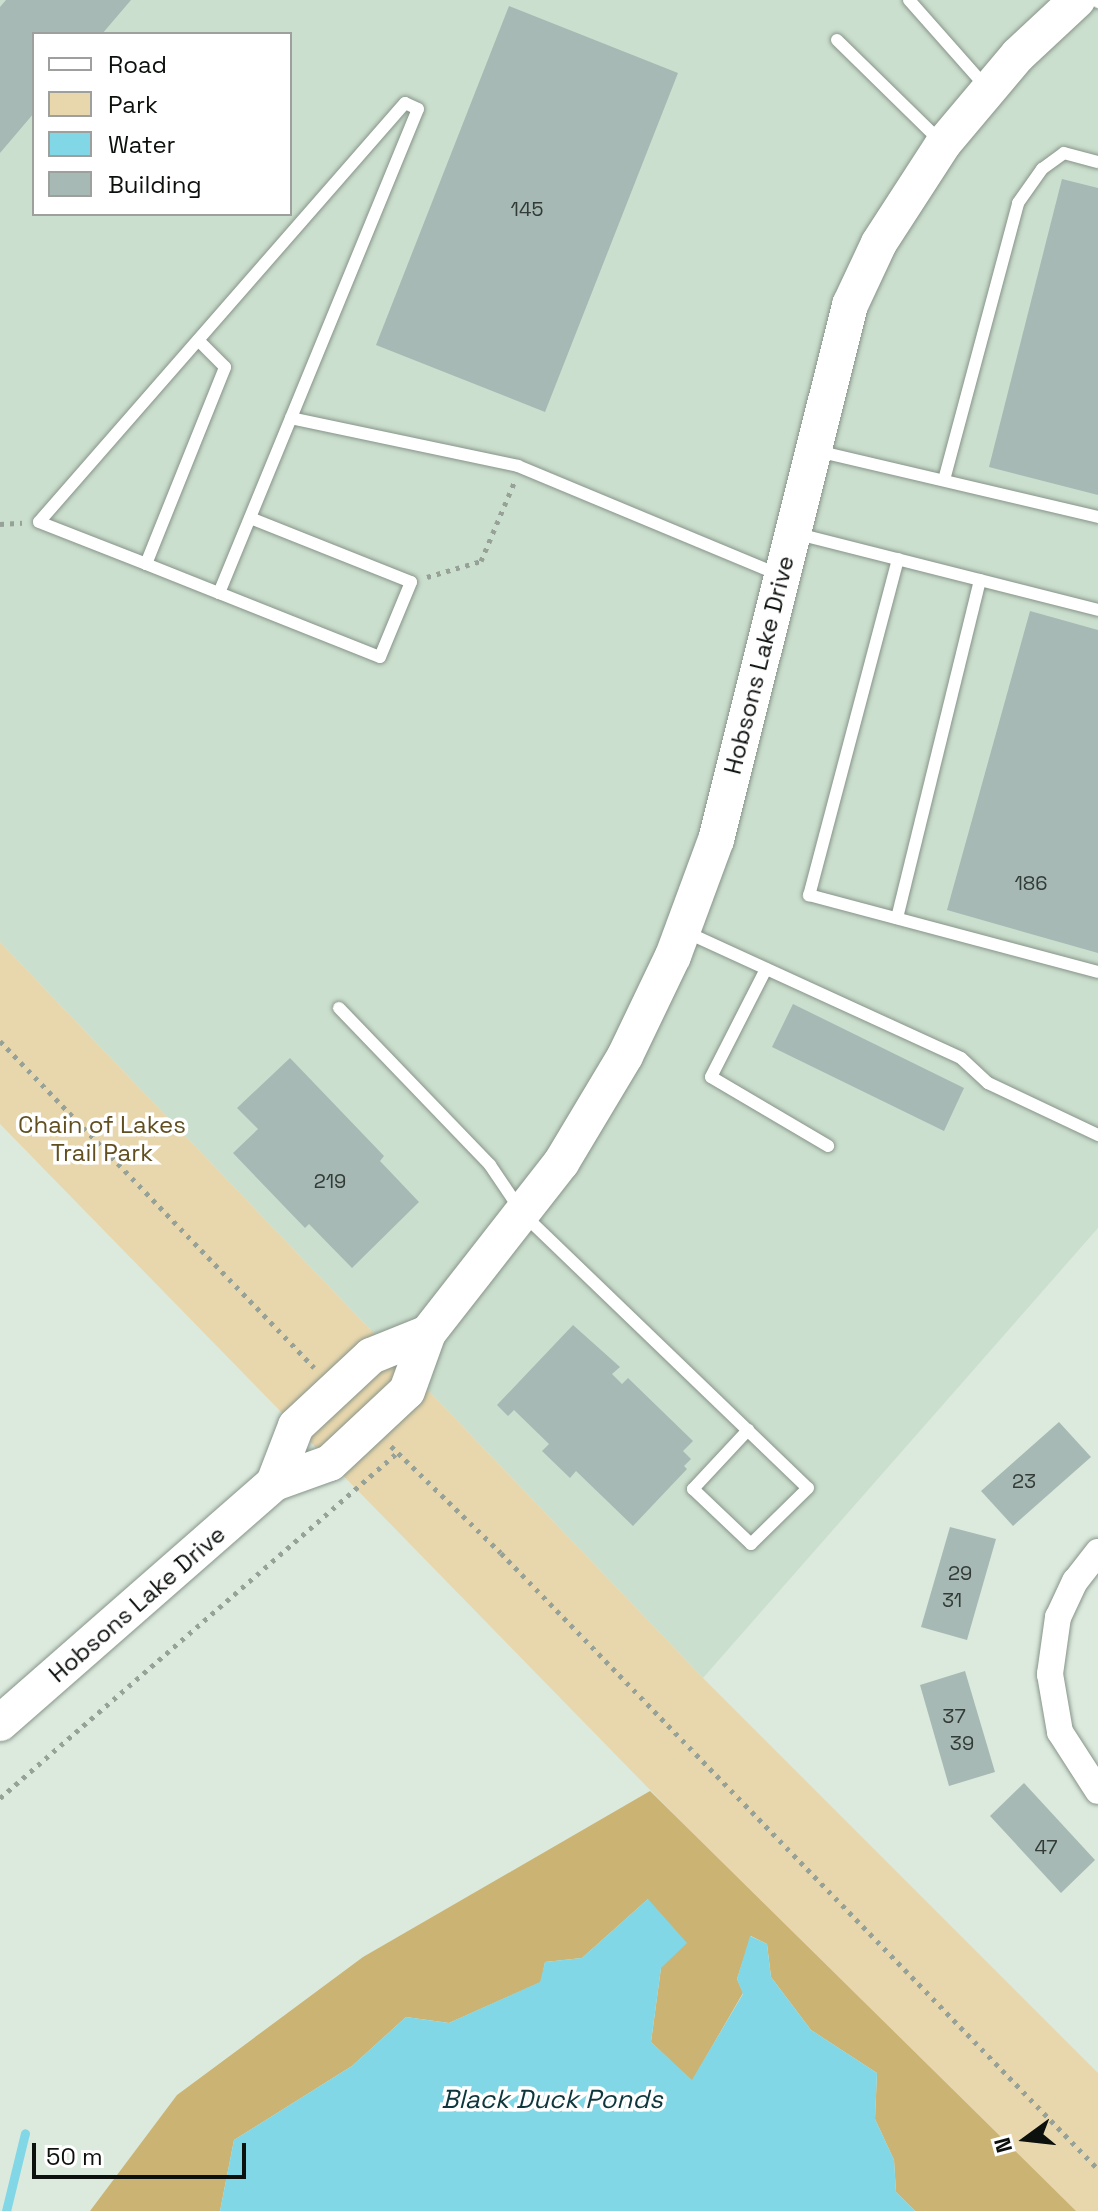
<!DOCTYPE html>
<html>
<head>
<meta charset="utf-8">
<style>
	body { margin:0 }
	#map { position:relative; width:1098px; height:2211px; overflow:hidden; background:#dceade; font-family:"Space Grotesk",sans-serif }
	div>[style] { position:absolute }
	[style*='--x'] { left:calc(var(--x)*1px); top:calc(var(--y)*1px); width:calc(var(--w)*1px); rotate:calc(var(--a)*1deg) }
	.built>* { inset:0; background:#cbdfce }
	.green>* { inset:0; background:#e8d7ad }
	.forest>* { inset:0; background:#cbb374 }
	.water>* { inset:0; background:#81d7e6 }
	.stream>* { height:9px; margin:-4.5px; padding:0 4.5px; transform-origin:4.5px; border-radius:4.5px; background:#81d7e6 }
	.building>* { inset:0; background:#a6b9b4 }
	.path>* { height:5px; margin-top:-2.5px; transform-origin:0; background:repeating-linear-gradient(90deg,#96a197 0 4px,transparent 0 10px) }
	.roads { filter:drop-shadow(0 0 2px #879489) drop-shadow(0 0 2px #879489) }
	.lane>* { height:12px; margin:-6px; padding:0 6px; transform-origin:6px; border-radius:6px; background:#fff }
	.street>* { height:26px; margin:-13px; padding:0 13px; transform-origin:13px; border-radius:13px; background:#fff }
	.secondary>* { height:36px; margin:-18px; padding:0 18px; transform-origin:18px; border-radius:18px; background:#fff }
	span { translate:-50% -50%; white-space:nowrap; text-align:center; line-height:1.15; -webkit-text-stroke:7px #fff; paint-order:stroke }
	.number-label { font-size:20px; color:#333b37 }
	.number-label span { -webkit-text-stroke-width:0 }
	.street-label { font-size:24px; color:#0d110d }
	.park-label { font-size:24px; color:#614f1f }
	.water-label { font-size:26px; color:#0d373d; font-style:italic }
	.legend { position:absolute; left:32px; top:32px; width:260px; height:184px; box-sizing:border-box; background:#fff; border:2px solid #9ea09e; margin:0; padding:10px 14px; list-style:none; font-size:24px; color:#0d110d }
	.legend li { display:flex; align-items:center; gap:16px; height:40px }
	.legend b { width:40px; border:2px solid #9ea09e }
	.north { position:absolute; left:986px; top:2099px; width:80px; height:80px; -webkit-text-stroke:6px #fff; paint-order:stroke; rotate:255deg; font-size:22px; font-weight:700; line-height:32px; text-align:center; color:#0d110d }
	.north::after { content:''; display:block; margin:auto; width:28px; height:36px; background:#0d110d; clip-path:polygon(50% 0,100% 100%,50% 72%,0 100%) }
	.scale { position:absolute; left:32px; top:2143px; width:214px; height:36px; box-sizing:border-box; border:4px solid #0d110d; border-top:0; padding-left:10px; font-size:24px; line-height:28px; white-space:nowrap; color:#0d110d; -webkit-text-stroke:6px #fff; paint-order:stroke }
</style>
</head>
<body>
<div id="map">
	<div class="built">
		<div style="clip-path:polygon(evenodd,0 0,1098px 0,1098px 1228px,703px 1678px,0 942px,0 0,34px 34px,290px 34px,290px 214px,34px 214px,34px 34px)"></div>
	</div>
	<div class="green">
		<div style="clip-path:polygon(0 942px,703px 1678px,1098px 2073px,1098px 2211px,1061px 2211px,0 1124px)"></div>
	</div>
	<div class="forest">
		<div style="clip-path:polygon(650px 1791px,1076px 2211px,915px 2211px,896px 2192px,894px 2160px,875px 2119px,877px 2073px,811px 2030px,771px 1977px,767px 1944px,751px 1936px,737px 1979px,743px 1993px,692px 2081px,651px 2042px,661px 1968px,648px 1899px,582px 1958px,545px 1962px,541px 1982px,449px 2023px,406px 2017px,352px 2066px,234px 2140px,220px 2211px,90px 2211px,177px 2095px,363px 1957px)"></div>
	</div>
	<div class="water">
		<div style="clip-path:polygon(648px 1899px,687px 1943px,661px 1968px,651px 2042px,692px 2080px,743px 1994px,737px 1979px,750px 1936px,767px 1944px,771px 1977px,811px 2030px,877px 2073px,875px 2119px,894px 2160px,896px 2192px,915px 2211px,220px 2211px,234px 2140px,352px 2066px,406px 2017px,449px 2023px,540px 1982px,545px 1962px,582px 1958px)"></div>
	</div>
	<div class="stream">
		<div style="--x:6;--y:2211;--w:80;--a:-76.3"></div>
	</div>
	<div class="building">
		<div style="clip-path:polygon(6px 0,131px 0,102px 34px,34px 34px,34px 113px,0 153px,0 7px)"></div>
		<div style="clip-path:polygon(509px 6px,678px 73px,545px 412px,376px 345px)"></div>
		<div style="clip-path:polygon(1062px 179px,1098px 188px,1098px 495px,989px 467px)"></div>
		<div style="clip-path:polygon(1030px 611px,1098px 630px,1098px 953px,947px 910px)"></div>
		<div style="clip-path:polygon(793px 1004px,964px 1088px,944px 1131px,772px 1047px)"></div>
		<div style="clip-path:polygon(290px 1058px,384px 1156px,380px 1161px,419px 1202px,352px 1268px,309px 1224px,305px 1228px,233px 1153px,258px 1129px,237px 1108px)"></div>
		<div style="clip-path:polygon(573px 1325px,620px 1367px,612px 1374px,622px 1384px,628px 1378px,693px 1441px,683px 1451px,691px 1459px,684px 1466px,687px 1469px,633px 1526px,576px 1471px,570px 1478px,542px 1451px,549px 1444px,514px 1410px,508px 1416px,497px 1405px)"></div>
		<div style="clip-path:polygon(1059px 1422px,1091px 1457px,1013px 1526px,981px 1491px)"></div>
		<div style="clip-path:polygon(950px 1527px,996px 1539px,967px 1640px,921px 1627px)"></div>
		<div style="clip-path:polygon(965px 1671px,995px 1772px,949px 1786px,920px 1685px)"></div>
		<div style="clip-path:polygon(1024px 1783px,1095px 1860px,1061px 1893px,990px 1816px)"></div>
	</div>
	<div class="path">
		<div style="--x:0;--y:524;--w:22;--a:-3"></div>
		<div style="--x:427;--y:577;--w:56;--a:-16.5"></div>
		<div style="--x:481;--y:561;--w:85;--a:-67.1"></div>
		<div style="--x:0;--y:1041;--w:453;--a:46.1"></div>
		<div style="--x:391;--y:1446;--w:153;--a:44.2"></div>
		<div style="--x:501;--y:1553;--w:858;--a:45.9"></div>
		<div style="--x:0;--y:1798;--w:526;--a:-40.99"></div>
	</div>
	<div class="roads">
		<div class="lane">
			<div style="--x:909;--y:0;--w:116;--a:48.5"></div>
			<div style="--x:1096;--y:0;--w:3;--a:45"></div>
			<div style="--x:837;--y:40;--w:146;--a:44.4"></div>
			<div style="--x:291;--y:418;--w:232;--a:11.9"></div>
			<div style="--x:518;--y:466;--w:282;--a:22.6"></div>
			<div style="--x:817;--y:451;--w:289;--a:13.2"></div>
			<div style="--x:944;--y:480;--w:287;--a:-75"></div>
			<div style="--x:1018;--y:203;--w:42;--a:-54.8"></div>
			<div style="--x:1042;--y:169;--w:27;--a:-36"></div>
			<div style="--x:1064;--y:153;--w:35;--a:15"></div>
			<div style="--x:798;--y:534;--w:309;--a:14.2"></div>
			<div style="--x:898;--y:559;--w:348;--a:104.8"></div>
			<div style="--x:809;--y:895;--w:299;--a:14.9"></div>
			<div style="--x:146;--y:564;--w:212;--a:-68.1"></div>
			<div style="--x:225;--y:367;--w:38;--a:-135"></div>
			<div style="--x:219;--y:593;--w:523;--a:-67.65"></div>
			<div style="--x:418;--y:109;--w:14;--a:-155"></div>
			<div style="--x:405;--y:103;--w:556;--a:131.14"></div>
			<div style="--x:39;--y:522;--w:115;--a:21.4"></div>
			<div style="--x:146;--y:564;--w:79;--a:21.7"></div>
			<div style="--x:219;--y:593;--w:173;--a:21.7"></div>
			<div style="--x:380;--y:657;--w:81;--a:-67.5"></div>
			<div style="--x:411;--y:582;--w:173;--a:-158.3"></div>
			<div style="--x:897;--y:918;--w:348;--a:-76.2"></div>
			<div style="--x:686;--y:932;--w:302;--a:24.6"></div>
			<div style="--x:961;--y:1058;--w:37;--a:43"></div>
			<div style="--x:988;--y:1083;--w:122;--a:25.3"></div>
			<div style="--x:766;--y:969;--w:121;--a:117"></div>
			<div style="--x:711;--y:1077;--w:136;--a:30.5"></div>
			<div style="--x:339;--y:1008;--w:218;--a:46.1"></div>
			<div style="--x:490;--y:1165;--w:59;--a:56"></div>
			<div style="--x:523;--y:1214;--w:395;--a:43.9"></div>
			<div style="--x:808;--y:1488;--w:80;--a:135.5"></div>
			<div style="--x:751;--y:1544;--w:80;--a:-136.5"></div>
			<div style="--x:693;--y:1489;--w:81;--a:-47"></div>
		</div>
		<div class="street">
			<div style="--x:1098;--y:1552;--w:37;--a:128"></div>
			<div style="--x:1075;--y:1581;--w:40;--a:115"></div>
			<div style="--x:1058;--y:1617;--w:58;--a:98"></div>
			<div style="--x:1050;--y:1674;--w:59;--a:80.2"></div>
			<div style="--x:1060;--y:1732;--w:70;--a:57.2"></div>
		</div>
		<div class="secondary">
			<div style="--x:274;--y:1483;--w:61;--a:-68.9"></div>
			<div style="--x:296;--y:1426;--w:103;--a:-43"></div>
			<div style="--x:371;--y:1356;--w:61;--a:-22"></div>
			<div style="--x:0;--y:1723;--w:364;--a:-41.2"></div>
			<div style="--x:274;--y:1483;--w:59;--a:-19.7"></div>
			<div style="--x:330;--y:1463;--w:105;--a:-43.1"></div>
			<div style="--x:407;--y:1391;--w:62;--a:-70.1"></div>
			<div style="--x:428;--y:1333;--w:216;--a:-52"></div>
			<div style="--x:561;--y:1163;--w:125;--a:-59.1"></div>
			<div style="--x:625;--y:1056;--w:111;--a:-64.4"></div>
			<div style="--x:673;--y:956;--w:124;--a:-69.7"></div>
			<div style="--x:716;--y:840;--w:552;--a:-75.94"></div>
			<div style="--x:850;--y:305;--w:68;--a:-64.9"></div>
			<div style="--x:879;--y:243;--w:118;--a:-57.1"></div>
			<div style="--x:943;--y:144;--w:116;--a:-49.9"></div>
			<div style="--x:1018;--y:55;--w:81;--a:-43"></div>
		</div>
	</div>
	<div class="number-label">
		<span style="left:527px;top:209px">145</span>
		<span style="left:1031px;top:883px">186</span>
		<span style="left:330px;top:1181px">219</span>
		<span style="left:1024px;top:1481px">23</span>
		<span style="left:960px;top:1573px">29</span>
		<span style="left:952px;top:1600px">31</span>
		<span style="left:954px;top:1716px">37</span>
		<span style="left:962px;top:1743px">39</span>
		<span style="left:1046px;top:1847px">47</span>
	</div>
	<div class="street-label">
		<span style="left:759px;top:665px;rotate:-76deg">Hobsons Lake Drive</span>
		<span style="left:137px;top:1604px;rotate:-41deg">Hobsons Lake Drive</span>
	</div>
	<div class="park-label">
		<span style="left:102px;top:1139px">Chain of Lakes<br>Trail Park</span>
	</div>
	<div class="water-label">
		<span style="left:552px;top:2100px">Black Duck Ponds</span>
	</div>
	<ul class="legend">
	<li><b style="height:10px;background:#fff"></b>Road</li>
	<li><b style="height:22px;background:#e8d7ad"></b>Park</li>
	<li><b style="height:22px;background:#81d7e6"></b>Water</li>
	<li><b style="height:22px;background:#a6b9b4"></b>Building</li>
	</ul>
	<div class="north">N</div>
	<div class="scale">50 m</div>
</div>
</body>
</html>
